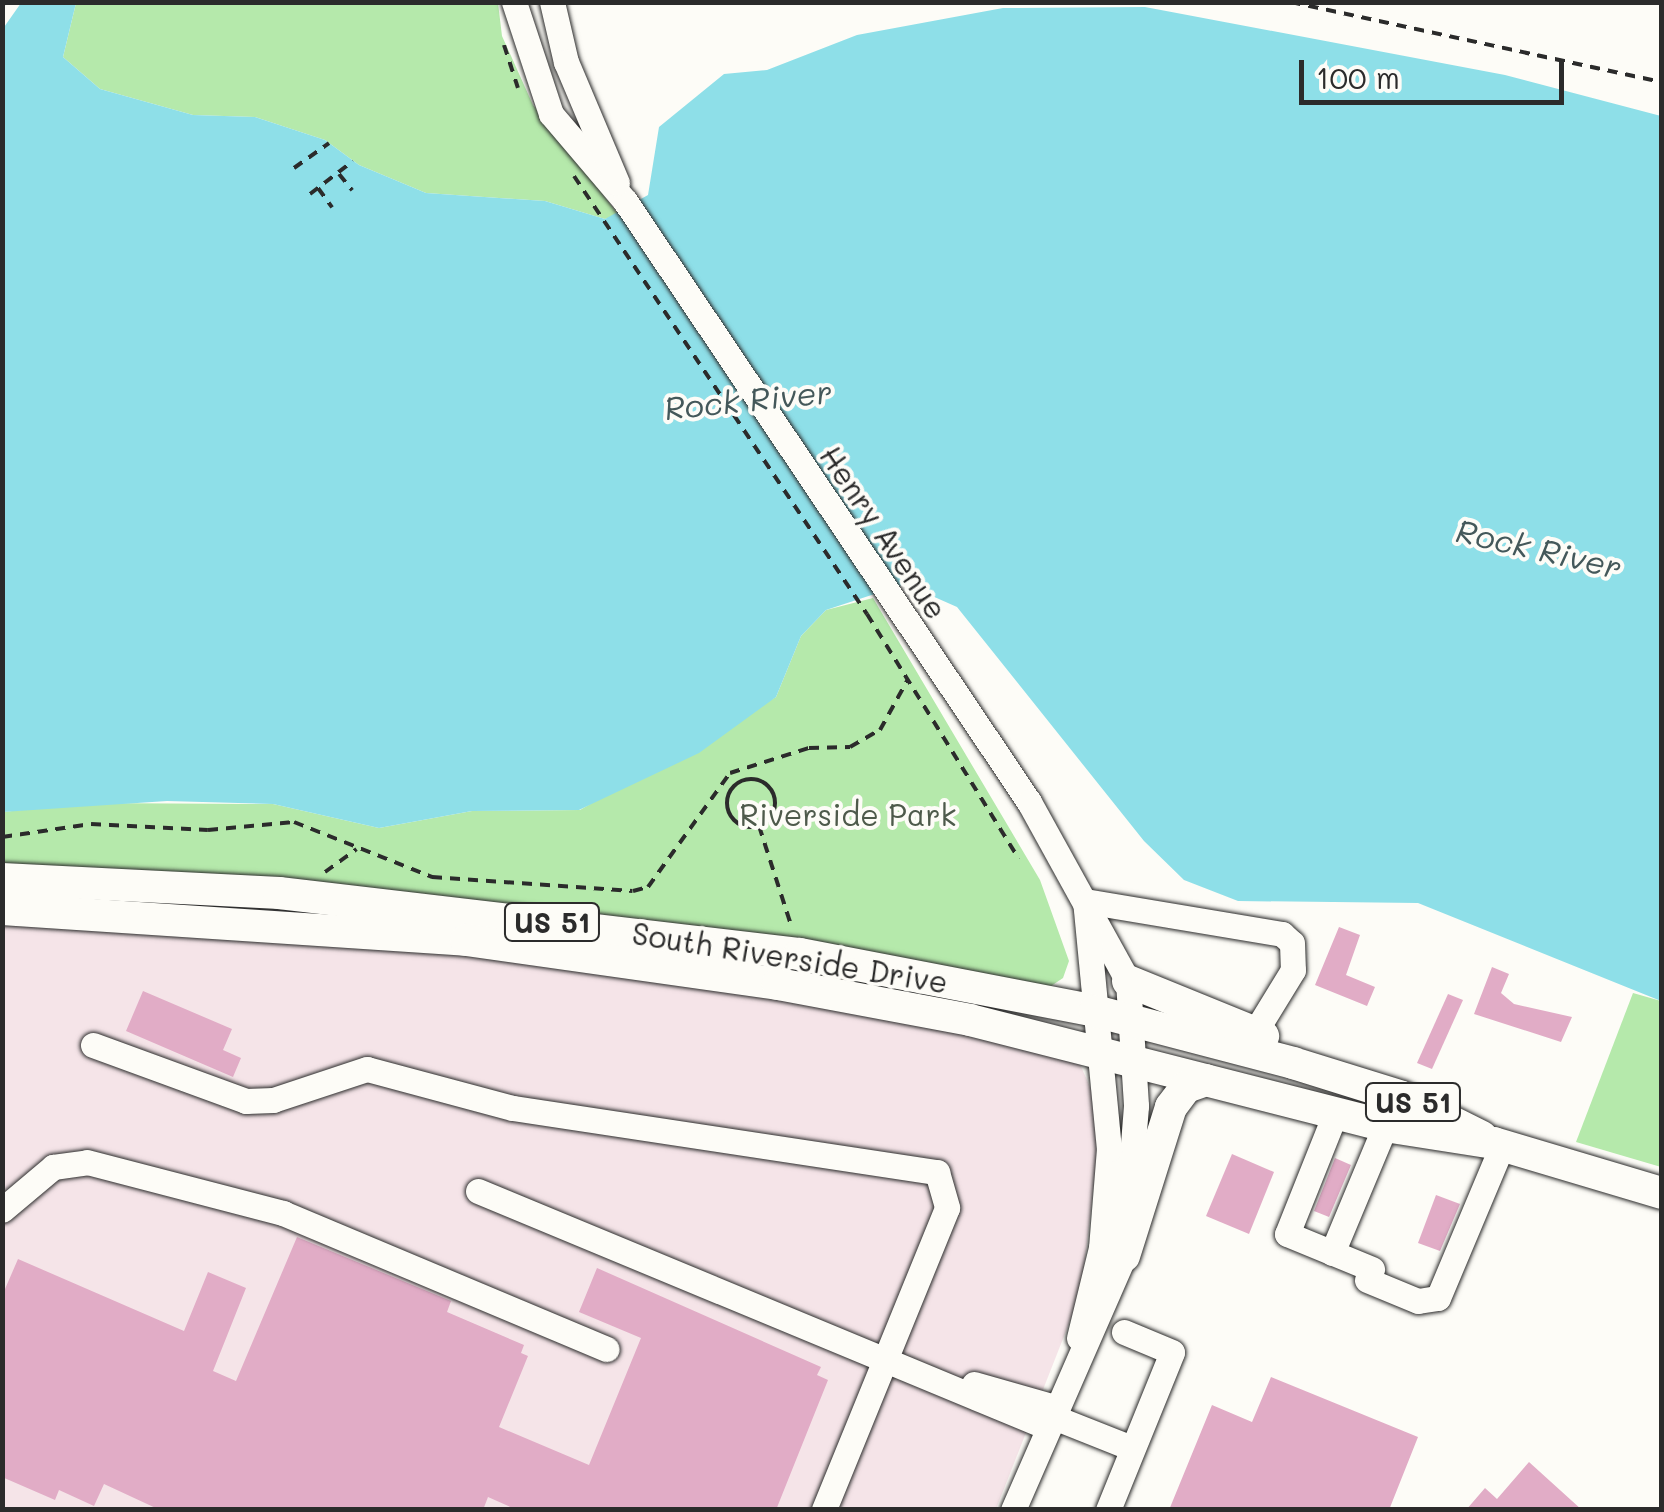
<!DOCTYPE html>
<html>
<head>
<meta charset="utf-8">
<style>
	body { margin:0 }
	#map { position:relative; width:1664px; height:1512px; overflow:hidden; background:#fdfcf7; font-family:Mali,sans-serif }
	div>[style] { position:absolute }
	[style*='--x'] { left:calc(var(--x)*1px); top:calc(var(--y)*1px); width:calc(var(--w)*1px); rotate:calc(var(--a)*1deg) }
	.built>* { inset:0; background:#f5e4e8 }
	.green>* { inset:0; background:#b5e9ab }
	.water>* { inset:0; background:#8edfe8 }
	.building>* { inset:0; background:#e1acc6 }
	.path>* { height:4px; margin-top:-2px; transform-origin:0; background:repeating-linear-gradient(90deg,#2b2b2b 0 10px,transparent 0 18px) }
	.path>.ring { margin:-2px; padding:0; box-sizing:content-box; background:none; border:4px solid #2b2b2b; border-radius:50% }
	.roads { filter:drop-shadow(0 0 2px #2b2b2b) drop-shadow(0 0 2px #2b2b2b) }
	.minor>* { height:25px; margin:-12.5px; padding:0 12.5px; transform-origin:12.5px; border-radius:12.5px; background:#fdfcf7 }
	.major>* { height:32px; margin:-16px; padding:0 16px; transform-origin:16px; border-radius:16px; background:#fdfcf7 }
	span { translate:-50% -50%; white-space:nowrap; text-align:center; line-height:1.15; -webkit-text-stroke:8px #fdfcf7; paint-order:stroke }
	.shield-label span { padding:2px 8px; background:#fdfcf7; border:2px solid; border-radius:8px; -webkit-text-stroke-width:0 }
	.shield-label { font-size:28px; color:#2b2b2b; font-weight:700 }
	.street-label { font-size:30px; color:#2b2b2b }
	.park-label { font-size:30px; color:#4e5a4b }
	.water-label { font-size:32px; color:#44585a; font-style:italic }
	.frame { position:absolute; inset:0; border:5px solid #2b2b2b; pointer-events:none }
	.scale { position:absolute; left:1299px; top:60px; width:265px; height:45px; box-sizing:border-box; border:5px solid #2b2b2b; border-top:0; padding-left:12px; font-size:30px; line-height:35px; white-space:nowrap; color:#2b2b2b; -webkit-text-stroke:8px #fdfcf7; paint-order:stroke }
</style>
</head>
<body>
<div id="map">
	<div class="built">
		<div style="clip-path:polygon(2px 918px,367px 941px,813px 1002px,1078px 1060px,1095px 1098px,1097px 1159px,1081px 1293px,996px 1509px,3px 1509px)"></div>
	</div>
	<div class="green">
		<div style="clip-path:polygon(76px 3px,498px 3px,502px 36px,533px 105px,618px 214px,605px 219px,545px 201px,426px 193px,359px 165px,325px 140px,255px 117px,193px 115px,100px 89px,63px 57px)"></div>
		<div style="clip-path:polygon(873px 598px,1040px 880px,1069px 961px,1063px 978px,1048px 988px,587px 912px,3px 868px,3px 812px,86px 803px,273px 804px,379px 828px,472px 811px,580px 810px,776px 697px,801px 636px,826px 610px)"></div>
		<div style="clip-path:polygon(1633px 993px,1661px 1001px,1661px 1167px,1576px 1142px)"></div>
	</div>
	<div class="water">
		<div style="clip-path:polygon(21px 3px,76px 3px,63px 57px,100px 89px,193px 115px,255px 117px,325px 140px,359px 165px,426px 193px,545px 201px,605px 219px,648px 195px,659px 127px,724px 74px,767px 70px,857px 35px,1003px 8px,1145px 7px,1505px 75px,1661px 116px,1661px 1001px,1418px 903px,1238px 901px,1184px 880px,1144px 841px,957px 607px,905px 584px,826px 610px,801px 636px,776px 697px,699px 753px,579px 810px,472px 811px,379px 828px,273px 804px,167px 801px,3px 812px,2px 30px)"></div>
	</div>
	<div class="building">
		<div style="clip-path:polygon(1339px 927px,1360px 935px,1346px 975px,1375px 987px,1367px 1006px,1315px 985px)"></div>
		<div style="clip-path:polygon(1492px 967px,1509px 974px,1501px 993px,1514px 1004px,1572px 1017px,1561px 1042px,1474px 1014px)"></div>
		<div style="clip-path:polygon(143px 991px,232px 1029px,223px 1050px,241px 1058px,233px 1077px,126px 1031px)"></div>
		<div style="clip-path:polygon(1448px 994px,1463px 1000px,1432px 1069px,1417px 1063px)"></div>
		<div style="clip-path:polygon(1232px 1154px,1274px 1172px,1249px 1234px,1206px 1216px)"></div>
		<div style="clip-path:polygon(1335px 1158px,1351px 1165px,1329px 1217px,1314px 1211px)"></div>
		<div style="clip-path:polygon(1436px 1195px,1460px 1204px,1440px 1251px,1418px 1243px)"></div>
		<div style="clip-path:polygon(297px 1237px,451px 1301px,447px 1312px,524px 1345px,521px 1353px,528px 1356px,499px 1427px,589px 1465px,641px 1338px,579px 1312px,597px 1268px,821px 1367px,817px 1375px,828px 1380px,776px 1510px,517px 1510px,488px 1497px,483px 1510px,160px 1510px,104px 1484px,94px 1506px,59px 1490px,55px 1500px,2px 1477px,2px 1296px,18px 1259px,184px 1331px,208px 1272px,246px 1288px,213px 1371px,236px 1381px)"></div>
		<div style="clip-path:polygon(1271px 1377px,1418px 1437px,1389px 1510px,1169px 1510px,1212px 1405px,1252px 1422px)"></div>
		<div style="clip-path:polygon(1529px 1462px,1582px 1510px,1466px 1510px,1485px 1488px,1497px 1499px)"></div>
	</div>
	<div class="path">
		<div style="--x:1291;--y:2;--w:380;--a:12.2"></div>
		<div style="--x:2;--y:6;--w:5;--a:-53"></div>
		<div style="--x:504;--y:45;--w:45;--a:72"></div>
		<div style="--x:294;--y:168;--w:43;--a:-35.5"></div>
		<div style="--x:339;--y:174;--w:21;--a:51"></div>
		<div style="--x:574;--y:176;--w:527;--a:56.22"></div>
		<div style="--x:867;--y:614;--w:288;--a:58.2"></div>
		<div style="--x:318;--y:188;--w:24;--a:54"></div>
		<div style="--x:310;--y:194;--w:54;--a:-37.5"></div>
		<div class="ring" style="left:727px;top:779px;width:44px;height:44px"></div>
		<div style="--x:759;--y:826;--w:104;--a:72.1"></div>
		<div style="--x:2;--y:837;--w:90;--a:-8.3"></div>
		<div style="--x:91;--y:824;--w:117;--a:2.9"></div>
		<div style="--x:208;--y:830;--w:86;--a:-5.3"></div>
		<div style="--x:294;--y:822;--w:149;--a:21.7"></div>
		<div style="--x:432;--y:877;--w:201;--a:4"></div>
		<div style="--x:633;--y:891;--w:16;--a:-15"></div>
		<div style="--x:648;--y:887;--w:140;--a:-54.3"></div>
		<div style="--x:730;--y:773;--w:83;--a:-17.6"></div>
		<div style="--x:809;--y:748;--w:41;--a:-1.4"></div>
		<div style="--x:850;--y:747;--w:34;--a:-30"></div>
		<div style="--x:880;--y:730;--w:58;--a:-61.2"></div>
		<div style="--x:325;--y:872;--w:39;--a:-36"></div>
	</div>
	<div class="roads">
		<div class="minor">
			<div style="--x:514;--y:2;--w:118;--a:71.7"></div>
			<div style="--x:551;--y:114;--w:114;--a:49.6"></div>
			<div style="--x:625;--y:201;--w:724;--a:56.09"></div>
			<div style="--x:1029;--y:802;--w:205;--a:61.1"></div>
			<div style="--x:1128;--y:981;--w:125;--a:86.3"></div>
			<div style="--x:1136;--y:1106;--w:150;--a:94.6"></div>
			<div style="--x:1124;--y:1256;--w:277;--a:113.6"></div>
			<div style="--x:552;--y:2;--w:62;--a:76.9"></div>
			<div style="--x:566;--y:62;--w:131;--a:67.1"></div>
			<div style="--x:1085;--y:901;--w:200;--a:9.5"></div>
			<div style="--x:1282;--y:934;--w:13;--a:42"></div>
			<div style="--x:1292;--y:943;--w:27;--a:88"></div>
			<div style="--x:1293;--y:970;--w:73;--a:121.5"></div>
			<div style="--x:93;--y:1045;--w:163;--a:20.1"></div>
			<div style="--x:246;--y:1101;--w:27;--a:-2"></div>
			<div style="--x:273;--y:1100;--w:99;--a:-18.3"></div>
			<div style="--x:367;--y:1069;--w:151;--a:15"></div>
			<div style="--x:513;--y:1108;--w:429;--a:8.6"></div>
			<div style="--x:937;--y:1172;--w:37;--a:74"></div>
			<div style="--x:947;--y:1208;--w:326;--a:112.2"></div>
			<div style="--x:1335;--y:1114;--w:129;--a:111.8"></div>
			<div style="--x:1287;--y:1234;--w:92;--a:22.4"></div>
			<div style="--x:478;--y:1191;--w:616;--a:22.53"></div>
			<div style="--x:2;--y:1210;--w:67;--a:-40.1"></div>
			<div style="--x:53;--y:1167;--w:34;--a:-8"></div>
			<div style="--x:87;--y:1162;--w:203;--a:14.6"></div>
			<div style="--x:283;--y:1213;--w:351;--a:22.8"></div>
			<div style="--x:1332;--y:1253;--w:138;--a:-67.3"></div>
			<div style="--x:1367;--y:1280;--w:55;--a:22.4"></div>
			<div style="--x:1418;--y:1301;--w:20;--a:-9"></div>
			<div style="--x:1438;--y:1298;--w:165;--a:-67.2"></div>
			<div style="--x:1079;--y:1338;--w:93;--a:-76.3"></div>
			<div style="--x:1101;--y:1248;--w:99;--a:-85.4"></div>
			<div style="--x:1109;--y:1149;--w:248;--a:-95.5"></div>
			<div style="--x:974;--y:1384;--w:84;--a:15.9"></div>
			<div style="--x:1051;--y:1416;--w:87;--a:21.6"></div>
			<div style="--x:1108;--y:1510;--w:170;--a:-67.9"></div>
			<div style="--x:1172;--y:1352;--w:52;--a:-157.4"></div>
		</div>
		<div class="major">
			<div style="--x:2;--y:879;--w:277;--a:2.9"></div>
			<div style="--x:279;--y:893;--w:525;--a:6.68"></div>
			<div style="--x:800;--y:954;--w:300;--a:10.9"></div>
			<div style="--x:1095;--y:1011;--w:205;--a:14.7"></div>
			<div style="--x:1293;--y:1063;--w:114;--a:17.3"></div>
			<div style="--x:1402;--y:1097;--w:89;--a:26.6"></div>
			<div style="--x:2;--y:909;--w:465;--a:3.8"></div>
			<div style="--x:466;--y:940;--w:315;--a:8"></div>
			<div style="--x:778;--y:984;--w:195;--a:10.6"></div>
			<div style="--x:970;--y:1020;--w:428;--a:14.3"></div>
			<div style="--x:1385;--y:1126;--w:110;--a:8.9"></div>
			<div style="--x:1494;--y:1143;--w:175;--a:16.6"></div>
			<div style="--x:1128;--y:981;--w:146;--a:22.2"></div>
			<div style="--x:1124;--y:1256;--w:156;--a:-72.5"></div>
			<div style="--x:1171;--y:1107;--w:25;--a:-53"></div>
			<div style="--x:1186;--y:1087;--w:21;--a:-19"></div>
		</div>
	</div>
	<div class="shield-label">
		<span style="left:552px;top:922px">US 51</span>
		<span style="left:1413px;top:1102px">US 51</span>
	</div>
	<div class="street-label">
		<span style="left:884px;top:532px;rotate:56deg">Henry Avenue</span>
		<span style="left:790px;top:957px;rotate:9deg">South Riverside Drive</span>
	</div>
	<div class="park-label">
		<span style="left:848px;top:814px">Riverside Park</span>
	</div>
	<div class="water-label">
		<span style="left:748px;top:399px;rotate:-6deg">Rock River</span>
		<span style="left:1539px;top:548px;rotate:13deg">Rock River</span>
	</div>
	<div class="frame"></div>
	<div class="scale">100 m</div>
</div>
</body>
</html>
